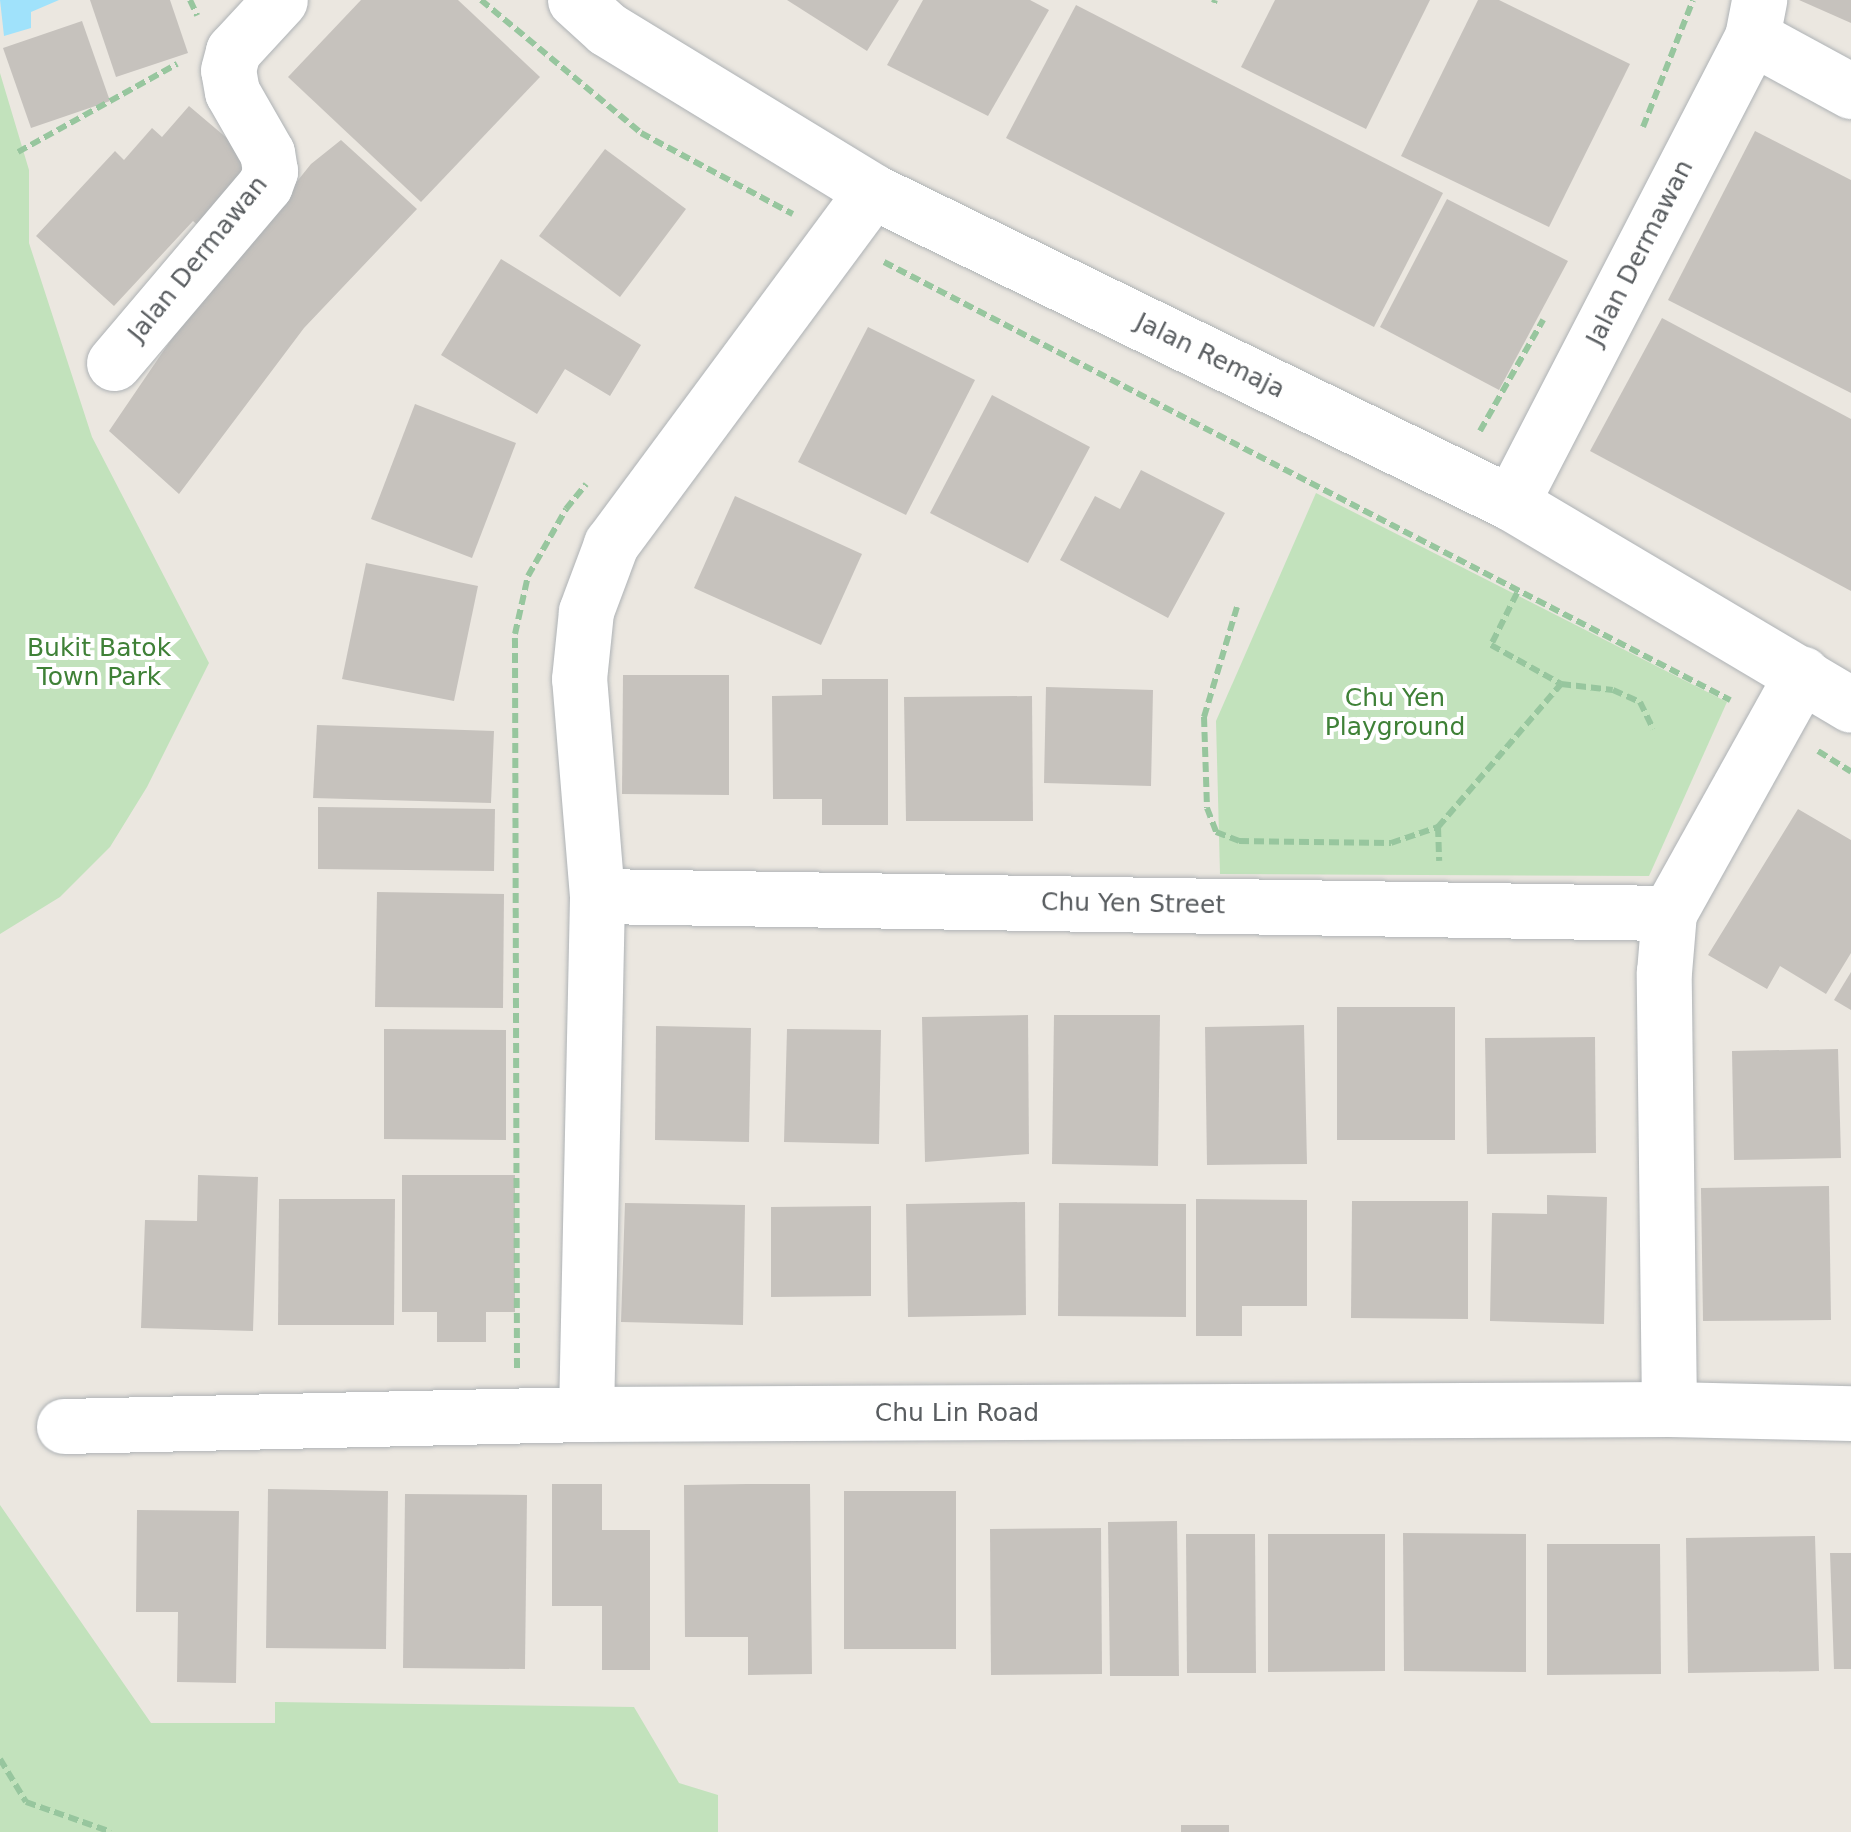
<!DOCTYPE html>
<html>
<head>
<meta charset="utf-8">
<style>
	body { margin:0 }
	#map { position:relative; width:1851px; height:1832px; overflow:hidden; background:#ebe7e0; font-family:"DejaVu Sans",sans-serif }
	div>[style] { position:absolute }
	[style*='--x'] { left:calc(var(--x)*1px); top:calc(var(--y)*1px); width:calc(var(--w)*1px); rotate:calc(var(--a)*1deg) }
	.green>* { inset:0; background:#c2e2bc }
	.water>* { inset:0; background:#a0e2fb }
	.building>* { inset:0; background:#c6c2bd }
	.path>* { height:6px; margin-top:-3px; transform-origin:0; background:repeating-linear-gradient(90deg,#97c69e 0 10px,transparent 0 15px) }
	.roads { filter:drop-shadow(0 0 2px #aeb2b5) drop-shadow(0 0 2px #aeb2b5) }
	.minor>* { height:55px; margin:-27.5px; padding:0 27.5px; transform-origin:27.5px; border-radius:27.5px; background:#fff }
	span { translate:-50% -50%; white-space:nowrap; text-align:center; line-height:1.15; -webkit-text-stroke:8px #fff; paint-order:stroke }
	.street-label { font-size:25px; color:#595d60 }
	.park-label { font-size:25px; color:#3f8137 }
</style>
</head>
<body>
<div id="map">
	<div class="green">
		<div style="clip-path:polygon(0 73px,29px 170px,29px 243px,92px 437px,209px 663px,147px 787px,110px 847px,60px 897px,0 934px)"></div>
		<div style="clip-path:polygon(1316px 493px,1727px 702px,1649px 876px,1220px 874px,1216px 721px)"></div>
		<div style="clip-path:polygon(0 1505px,151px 1723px,275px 1723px,275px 1702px,634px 1707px,679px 1783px,718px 1795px,718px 1832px,0 1832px)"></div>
	</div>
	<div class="water">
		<div style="clip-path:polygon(0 0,59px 0,31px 12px,31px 28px,4px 36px)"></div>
	</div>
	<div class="building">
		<div style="clip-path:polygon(90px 0,170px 0,188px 53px,116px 77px)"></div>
		<div style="clip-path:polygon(361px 0,458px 0,540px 77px,421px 202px,288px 77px)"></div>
		<div style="clip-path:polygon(787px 0,899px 0,867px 51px)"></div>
		<div style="clip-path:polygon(923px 0,1030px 0,1049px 10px,988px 116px,887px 65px)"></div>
		<div style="clip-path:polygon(1275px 0,1430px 0,1366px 129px,1241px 67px)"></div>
		<div style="clip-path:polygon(1478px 0,1499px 0,1630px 64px,1549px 227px,1401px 156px)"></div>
		<div style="clip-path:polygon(1799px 0,1851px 0,1851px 23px)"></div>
		<div style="clip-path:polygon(1076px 5px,1443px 193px,1374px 327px,1006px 138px)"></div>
		<div style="clip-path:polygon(82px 21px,110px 101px,31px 128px,3px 48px)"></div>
		<div style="clip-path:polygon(189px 106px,267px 172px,202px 229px,193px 221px,114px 306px,36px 236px,115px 151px,124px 160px,152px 128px,162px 137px)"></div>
		<div style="clip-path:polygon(1755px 131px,1851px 180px,1851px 393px,1668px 300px)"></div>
		<div style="clip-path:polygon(341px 140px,417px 209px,304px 328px,179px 494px,109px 431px,179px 328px,311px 164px)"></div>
		<div style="clip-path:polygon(605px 149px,686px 209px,620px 297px,539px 236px)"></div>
		<div style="clip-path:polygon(1447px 199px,1568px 261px,1499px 390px,1380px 327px)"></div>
		<div style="clip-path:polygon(501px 259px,641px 345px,610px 396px,565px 369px,537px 414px,441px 355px)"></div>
		<div style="clip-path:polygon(1662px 318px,1851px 419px,1851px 591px,1590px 451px)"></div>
		<div style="clip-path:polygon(868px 327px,975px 380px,906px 515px,798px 462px)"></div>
		<div style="clip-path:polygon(992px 395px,1090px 447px,1028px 563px,930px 513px)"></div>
		<div style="clip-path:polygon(415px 404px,516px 443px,472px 558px,371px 519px)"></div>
		<div style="clip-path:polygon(1141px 470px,1225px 513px,1168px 618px,1060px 560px,1095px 496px,1120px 509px)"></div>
		<div style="clip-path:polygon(735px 496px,862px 554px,821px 645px,694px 588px)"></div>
		<div style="clip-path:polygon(366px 563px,478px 586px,454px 701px,342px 679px)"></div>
		<div style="clip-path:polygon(623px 675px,729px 675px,729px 795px,622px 794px)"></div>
		<div style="clip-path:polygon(822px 679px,888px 679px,888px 825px,822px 825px,822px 799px,773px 799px,772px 696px,822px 695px)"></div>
		<div style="clip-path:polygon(1046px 687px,1153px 690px,1151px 786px,1044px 783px)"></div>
		<div style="clip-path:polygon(1032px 696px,1033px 821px,906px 821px,904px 697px)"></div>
		<div style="clip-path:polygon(317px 725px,494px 731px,491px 803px,313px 798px)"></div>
		<div style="clip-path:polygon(318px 807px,495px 809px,494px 871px,318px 869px)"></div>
		<div style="clip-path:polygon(1798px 809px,1851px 840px,1851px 953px,1826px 994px,1780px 966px,1767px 989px,1708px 955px)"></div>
		<div style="clip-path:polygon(377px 892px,504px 894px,503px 1008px,375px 1007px)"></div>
		<div style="clip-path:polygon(1851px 972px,1851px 1010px,1834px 1000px)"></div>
		<div style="clip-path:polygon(1337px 1007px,1455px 1007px,1455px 1140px,1337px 1140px)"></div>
		<div style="clip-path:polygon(1028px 1015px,1029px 1154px,925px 1162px,922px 1017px)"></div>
		<div style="clip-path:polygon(1054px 1015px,1160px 1015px,1158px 1166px,1052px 1164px)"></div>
		<div style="clip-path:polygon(1304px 1025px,1307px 1164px,1207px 1165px,1205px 1027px)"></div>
		<div style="clip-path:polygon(656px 1026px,751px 1028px,749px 1142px,655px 1140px)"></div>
		<div style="clip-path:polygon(384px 1029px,506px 1030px,506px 1140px,384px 1139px)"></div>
		<div style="clip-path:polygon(787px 1029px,881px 1030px,879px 1144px,784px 1142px)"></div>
		<div style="clip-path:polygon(1595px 1037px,1596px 1153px,1487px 1154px,1485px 1038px)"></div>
		<div style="clip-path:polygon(1838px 1049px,1841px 1158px,1734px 1160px,1732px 1051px)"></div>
		<div style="clip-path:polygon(198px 1175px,258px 1177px,253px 1331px,141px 1328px,145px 1220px,197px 1221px)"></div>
		<div style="clip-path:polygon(402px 1175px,515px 1175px,515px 1312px,486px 1312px,486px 1342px,437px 1342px,437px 1312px,402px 1312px)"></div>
		<div style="clip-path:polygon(1829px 1186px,1831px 1320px,1703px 1321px,1701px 1188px)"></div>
		<div style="clip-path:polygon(1547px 1195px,1607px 1197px,1604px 1324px,1490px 1321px,1492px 1213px,1547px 1214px)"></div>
		<div style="clip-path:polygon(279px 1199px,395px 1199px,394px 1325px,278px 1325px)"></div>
		<div style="clip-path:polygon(1196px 1199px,1307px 1200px,1307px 1306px,1242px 1306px,1242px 1336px,1196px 1336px)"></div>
		<div style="clip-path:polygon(1352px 1201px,1468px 1201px,1468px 1319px,1351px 1318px)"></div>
		<div style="clip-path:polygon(1025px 1202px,1026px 1315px,908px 1317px,906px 1204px)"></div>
		<div style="clip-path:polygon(625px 1203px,745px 1205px,743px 1325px,621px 1322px)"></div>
		<div style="clip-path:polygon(1059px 1203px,1186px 1204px,1186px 1317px,1058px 1316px)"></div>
		<div style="clip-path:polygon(871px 1206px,871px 1296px,771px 1297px,771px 1207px)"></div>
		<div style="clip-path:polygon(552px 1484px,602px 1484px,602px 1530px,650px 1530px,650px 1670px,602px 1670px,602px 1606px,552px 1606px)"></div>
		<div style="clip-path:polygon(747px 1484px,810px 1484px,812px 1674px,748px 1675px,748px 1637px,685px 1637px,684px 1485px)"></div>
		<div style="clip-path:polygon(268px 1489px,388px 1491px,386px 1649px,266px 1648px)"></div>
		<div style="clip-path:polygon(844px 1491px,956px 1491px,956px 1649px,844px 1649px)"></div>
		<div style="clip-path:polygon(405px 1494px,527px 1495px,525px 1669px,403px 1668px)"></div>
		<div style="clip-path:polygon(137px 1510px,239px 1511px,236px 1683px,177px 1682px,178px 1612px,136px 1612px)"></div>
		<div style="clip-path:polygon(1177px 1521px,1179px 1676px,1110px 1676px,1108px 1522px)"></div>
		<div style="clip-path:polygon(1101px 1528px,1102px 1674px,991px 1675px,990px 1529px)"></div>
		<div style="clip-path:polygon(1403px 1533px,1526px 1534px,1526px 1672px,1404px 1671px)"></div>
		<div style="clip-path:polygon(1186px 1534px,1255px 1534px,1256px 1673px,1187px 1673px)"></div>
		<div style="clip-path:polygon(1268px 1534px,1385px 1534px,1385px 1671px,1268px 1672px)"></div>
		<div style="clip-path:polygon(1815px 1536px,1819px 1671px,1688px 1673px,1686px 1538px)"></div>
		<div style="clip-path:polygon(1547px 1544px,1660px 1544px,1661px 1674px,1547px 1675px)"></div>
		<div style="clip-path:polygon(1830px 1553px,1851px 1553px,1851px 1669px,1834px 1669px)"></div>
		<div style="clip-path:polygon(1181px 1825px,1229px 1825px,1229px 1832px,1181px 1832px)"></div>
	</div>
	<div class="path">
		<div style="--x:190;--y:0;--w:17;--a:65"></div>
		<div style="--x:481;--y:0;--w:208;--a:39.7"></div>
		<div style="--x:641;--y:133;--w:172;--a:28.1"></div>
		<div style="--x:1214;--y:3;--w:3;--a:-72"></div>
		<div style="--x:1643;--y:127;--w:136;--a:-68.5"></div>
		<div style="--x:18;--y:152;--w:182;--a:-29"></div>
		<div style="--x:884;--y:262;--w:953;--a:27.37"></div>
		<div style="--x:1480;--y:431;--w:128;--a:-60.4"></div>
		<div style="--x:1517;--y:593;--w:58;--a:116.6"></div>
		<div style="--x:1491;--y:645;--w:80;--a:29.1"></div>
		<div style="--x:1561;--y:684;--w:52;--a:6.6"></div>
		<div style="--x:1613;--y:690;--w:30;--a:24"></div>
		<div style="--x:1640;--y:702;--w:30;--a:64"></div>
		<div style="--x:1237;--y:607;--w:115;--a:106.7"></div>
		<div style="--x:1204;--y:717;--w:91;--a:88.1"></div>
		<div style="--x:1207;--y:808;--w:26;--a:69"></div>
		<div style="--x:1216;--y:832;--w:25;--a:21"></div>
		<div style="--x:1239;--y:841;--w:152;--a:0.8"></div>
		<div style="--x:1391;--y:843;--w:50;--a:-18.8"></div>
		<div style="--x:1438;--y:827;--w:189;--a:-49.3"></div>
		<div style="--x:1818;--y:751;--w:39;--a:32"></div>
		<div style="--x:1438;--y:827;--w:34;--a:88"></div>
		<div style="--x:517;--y:1368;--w:734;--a:-90.16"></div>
		<div style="--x:515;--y:634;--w:59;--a:-77.4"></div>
		<div style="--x:528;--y:576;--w:77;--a:-60.4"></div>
		<div style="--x:566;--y:509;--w:32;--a:-51"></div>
		<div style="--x:0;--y:1759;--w:50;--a:58.8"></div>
		<div style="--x:26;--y:1802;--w:90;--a:19.4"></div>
	</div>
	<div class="roads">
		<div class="minor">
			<div style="--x:575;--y:0;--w:43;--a:42.2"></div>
			<div style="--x:607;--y:29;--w:311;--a:31.4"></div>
			<div style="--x:872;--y:191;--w:711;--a:26.02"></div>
			<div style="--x:1511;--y:503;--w:395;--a:30.7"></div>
			<div style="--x:1752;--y:37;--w:113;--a:28.6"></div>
			<div style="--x:114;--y:363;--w:233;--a:-49.7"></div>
			<div style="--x:265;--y:185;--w:15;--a:-70"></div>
			<div style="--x:270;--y:171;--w:18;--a:-99"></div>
			<div style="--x:267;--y:153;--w:70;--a:-119.8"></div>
			<div style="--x:232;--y:92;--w:22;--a:-100"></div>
			<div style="--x:228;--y:70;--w:20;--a:-75"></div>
			<div style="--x:233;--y:51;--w:69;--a:-47.3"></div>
			<div style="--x:1511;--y:503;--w:525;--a:-62.65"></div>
			<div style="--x:1752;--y:37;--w:38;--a:-79"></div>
			<div style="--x:597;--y:896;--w:1072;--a:0.91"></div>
			<div style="--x:1669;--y:1409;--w:437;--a:-90.7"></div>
			<div style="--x:1664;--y:972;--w:59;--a:-85.2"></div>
			<div style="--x:1669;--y:913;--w:274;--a:-60.9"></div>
			<div style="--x:586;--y:1414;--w:518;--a:-88.78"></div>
			<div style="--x:597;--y:896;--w:218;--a:-94.7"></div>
			<div style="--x:579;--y:679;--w:68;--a:-84.1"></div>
			<div style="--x:586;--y:611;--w:72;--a:-69.5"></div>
			<div style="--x:611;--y:544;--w:439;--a:-53.5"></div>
			<div style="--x:64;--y:1426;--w:522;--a:-1.32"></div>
			<div style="--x:586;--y:1414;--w:1083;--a:-0.26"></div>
			<div style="--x:1669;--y:1409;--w:182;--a:1.3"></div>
		</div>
	</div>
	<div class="street-label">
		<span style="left:1640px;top:253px;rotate:-63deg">Jalan Dermawan</span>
		<span style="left:198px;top:259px;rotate:-51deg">Jalan Dermawan</span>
		<span style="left:1210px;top:356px;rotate:26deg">Jalan Remaja</span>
		<span style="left:1133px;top:904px;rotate:1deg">Chu Yen Street</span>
		<span style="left:957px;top:1413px">Chu Lin Road</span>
	</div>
	<div class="park-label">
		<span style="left:99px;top:663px">Bukit Batok<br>Town Park</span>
		<span style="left:1395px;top:713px">Chu Yen<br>Playground</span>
	</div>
</div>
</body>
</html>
